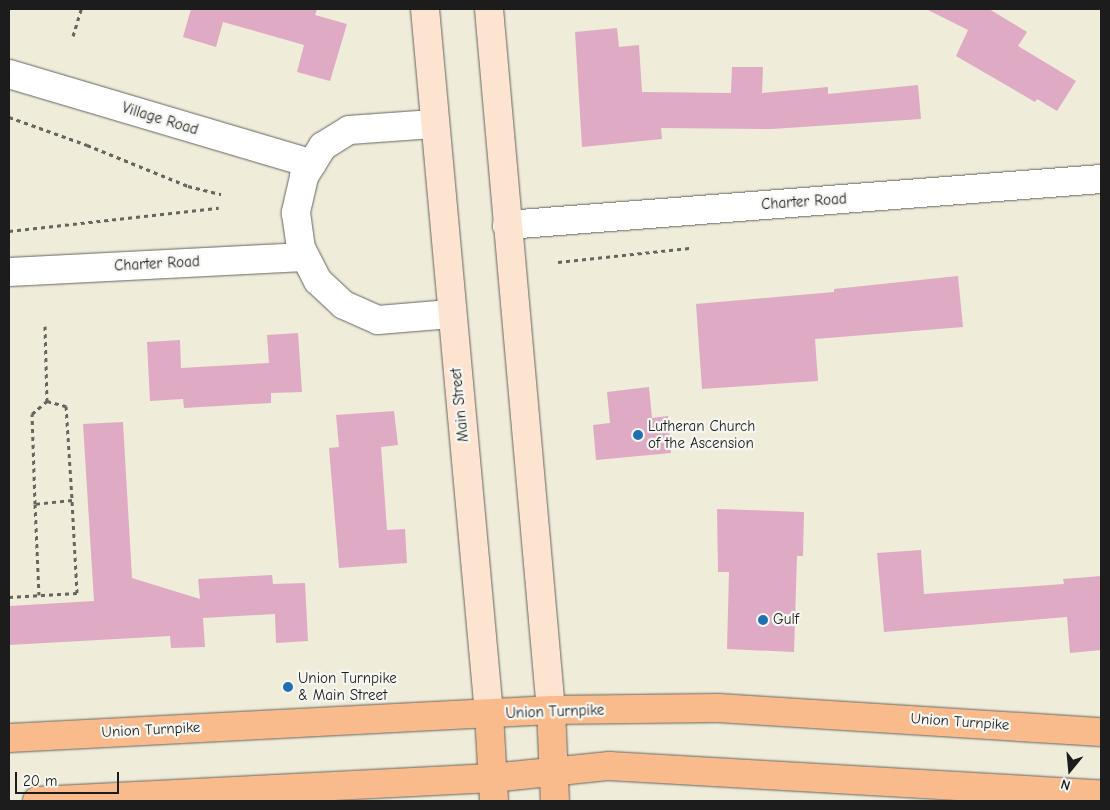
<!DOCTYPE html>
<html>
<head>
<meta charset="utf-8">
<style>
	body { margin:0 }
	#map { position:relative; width:1110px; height:810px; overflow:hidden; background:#efecd9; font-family:"Comic Neue",sans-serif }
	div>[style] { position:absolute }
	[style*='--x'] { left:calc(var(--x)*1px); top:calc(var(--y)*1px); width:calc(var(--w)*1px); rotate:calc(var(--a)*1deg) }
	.building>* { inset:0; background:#dfaac4 }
	.path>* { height:3px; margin-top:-1.5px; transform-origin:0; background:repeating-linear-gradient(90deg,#66655e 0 4px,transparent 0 8px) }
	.roads { filter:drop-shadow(0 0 1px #66655e) drop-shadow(0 0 1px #66655e) }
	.street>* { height:28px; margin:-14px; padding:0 14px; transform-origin:14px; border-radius:14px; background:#fff }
	.secondary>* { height:28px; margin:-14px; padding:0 14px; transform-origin:14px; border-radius:14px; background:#fde4d1 }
	.primary>* { height:28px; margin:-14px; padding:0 14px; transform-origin:14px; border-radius:14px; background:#fabb8c }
	.dots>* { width:14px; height:14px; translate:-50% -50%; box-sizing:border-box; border:2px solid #f6f6f2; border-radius:50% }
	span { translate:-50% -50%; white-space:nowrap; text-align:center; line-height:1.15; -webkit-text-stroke:4.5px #f6f6f2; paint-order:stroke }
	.street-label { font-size:15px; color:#1c1c1c }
	.poi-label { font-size:15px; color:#1c1c1c }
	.left { translate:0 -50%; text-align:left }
	.frame { position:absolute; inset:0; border:10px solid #1c1c1c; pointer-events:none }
	.north { position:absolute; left:1045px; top:745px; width:50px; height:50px; -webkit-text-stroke:4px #f6f6f2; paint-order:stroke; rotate:197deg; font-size:14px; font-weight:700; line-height:20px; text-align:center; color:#1c1c1c }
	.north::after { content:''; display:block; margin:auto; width:18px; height:22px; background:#1c1c1c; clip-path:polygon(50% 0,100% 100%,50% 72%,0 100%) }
	.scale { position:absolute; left:15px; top:772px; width:104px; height:22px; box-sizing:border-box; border:2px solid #1c1c1c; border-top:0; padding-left:6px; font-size:15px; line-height:18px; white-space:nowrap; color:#1c1c1c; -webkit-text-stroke:4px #f6f6f2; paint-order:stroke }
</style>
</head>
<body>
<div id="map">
	<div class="building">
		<div style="clip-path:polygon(191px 9px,317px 9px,315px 15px,347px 24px,330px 81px,297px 72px,304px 45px,223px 22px,216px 47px,183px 37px)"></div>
		<div style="clip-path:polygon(926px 9px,989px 9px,1027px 32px,1018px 46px,1076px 81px,1057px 111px,1037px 99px,1035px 102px,956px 56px,968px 30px)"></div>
		<div style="clip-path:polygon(617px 28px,619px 47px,639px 45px,642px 92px,731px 93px,732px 67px,763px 67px,762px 93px,828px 87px,828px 94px,918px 85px,921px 119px,772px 129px,661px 128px,662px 139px,582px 147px,575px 32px)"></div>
		<div style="clip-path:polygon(958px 276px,963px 327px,815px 339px,818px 381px,702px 389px,696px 304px,834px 292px,834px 289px)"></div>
		<div style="clip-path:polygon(298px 333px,302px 392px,271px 393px,271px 403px,184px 408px,183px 399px,150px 401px,147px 342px,180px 340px,181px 368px,269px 363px,267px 335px)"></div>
		<div style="clip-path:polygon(649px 387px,652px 418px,668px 416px,671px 453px,596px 460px,593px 425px,610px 423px,607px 392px)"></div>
		<div style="clip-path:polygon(394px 411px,398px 445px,381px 447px,387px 530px,405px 529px,407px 563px,339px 568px,329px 448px,339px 447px,336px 415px)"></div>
		<div style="clip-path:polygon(123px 422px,132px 578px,200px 599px,198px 579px,272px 575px,273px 584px,305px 583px,308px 641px,276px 643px,275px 614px,203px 618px,205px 647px,171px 648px,170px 636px,9px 645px,9px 606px,94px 601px,83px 424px)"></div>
		<div style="clip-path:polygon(717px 509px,804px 512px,803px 556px,797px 556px,794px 652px,727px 649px,729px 572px,718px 572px)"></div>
		<div style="clip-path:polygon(921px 550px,924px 594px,1064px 584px,1063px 579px,1101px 576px,1101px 650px,1070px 653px,1067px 617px,884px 632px,877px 553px)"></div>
	</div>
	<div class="path">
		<div style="--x:73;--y:36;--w:28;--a:-73"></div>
		<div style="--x:9;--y:117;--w:83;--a:19.7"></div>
		<div style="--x:87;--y:145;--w:109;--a:22.1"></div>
		<div style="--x:188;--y:186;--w:34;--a:14"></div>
		<div style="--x:9;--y:231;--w:211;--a:-6.3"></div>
		<div style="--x:558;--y:262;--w:132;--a:-6.1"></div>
		<div style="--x:45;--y:326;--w:75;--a:88.5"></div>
		<div style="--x:47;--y:401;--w:20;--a:15"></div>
		<div style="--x:66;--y:406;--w:94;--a:86.3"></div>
		<div style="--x:35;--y:504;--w:90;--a:-91.9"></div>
		<div style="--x:32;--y:414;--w:20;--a:-41"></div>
		<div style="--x:9;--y:597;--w:68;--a:-3.4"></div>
		<div style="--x:77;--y:593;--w:93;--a:-93.1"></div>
		<div style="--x:72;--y:500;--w:37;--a:174"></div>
		<div style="--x:35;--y:504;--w:91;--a:87.5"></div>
	</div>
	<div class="roads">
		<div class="street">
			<div style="--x:9;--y:74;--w:316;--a:16.5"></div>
			<div style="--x:433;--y:124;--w:84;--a:175.9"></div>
			<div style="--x:349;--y:130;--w:31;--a:148"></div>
			<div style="--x:323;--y:146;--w:36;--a:122"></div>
			<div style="--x:304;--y:177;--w:37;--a:103"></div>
			<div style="--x:296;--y:213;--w:35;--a:82"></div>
			<div style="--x:301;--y:248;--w:37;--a:63"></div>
			<div style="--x:318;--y:281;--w:35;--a:43"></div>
			<div style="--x:344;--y:305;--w:37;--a:24"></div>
			<div style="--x:378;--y:320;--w:73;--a:-4.7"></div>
			<div style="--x:507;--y:225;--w:596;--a:-4.43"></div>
			<div style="--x:9;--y:272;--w:296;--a:-2.9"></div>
		</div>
		<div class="secondary">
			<div style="--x:425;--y:9;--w:708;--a:84.81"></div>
			<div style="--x:489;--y:9;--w:704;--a:84.95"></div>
		</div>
		<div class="primary">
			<div style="--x:551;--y:710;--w:91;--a:87.5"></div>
			<div style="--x:489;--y:714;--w:87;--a:86.7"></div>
			<div style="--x:9;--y:738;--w:543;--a:-2.96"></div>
			<div style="--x:551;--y:710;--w:167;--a:-0.7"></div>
			<div style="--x:718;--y:708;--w:384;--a:3.6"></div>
			<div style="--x:37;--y:801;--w:456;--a:-2.9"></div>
			<div style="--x:492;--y:778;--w:118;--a:-5.9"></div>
			<div style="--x:609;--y:766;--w:493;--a:3.3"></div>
		</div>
	</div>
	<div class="dots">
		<div style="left:638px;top:435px;background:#1f6fb2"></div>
		<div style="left:763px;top:620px;background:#1f6fb2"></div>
		<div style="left:288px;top:687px;background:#1f6fb2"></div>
	</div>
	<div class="street-label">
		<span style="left:160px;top:119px;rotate:17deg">Village Road</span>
		<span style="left:804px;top:202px;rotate:-4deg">Charter Road</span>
		<span style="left:157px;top:264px;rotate:-3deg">Charter Road</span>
		<span style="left:460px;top:405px;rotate:-96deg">Main Street</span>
		<span style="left:555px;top:712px;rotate:-2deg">Union Turnpike</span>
		<span style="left:960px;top:722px;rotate:4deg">Union Turnpike</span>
		<span style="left:151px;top:730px;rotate:-3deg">Union Turnpike</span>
	</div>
	<div class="poi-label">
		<span class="left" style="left:648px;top:435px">Lutheran Church<br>of the Ascension</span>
		<span class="left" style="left:773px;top:620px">Gulf</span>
		<span class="left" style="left:298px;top:687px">Union Turnpike<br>&amp; Main Street</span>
	</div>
	<div class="frame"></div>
	<div class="north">N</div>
	<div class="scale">20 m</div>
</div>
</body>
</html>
